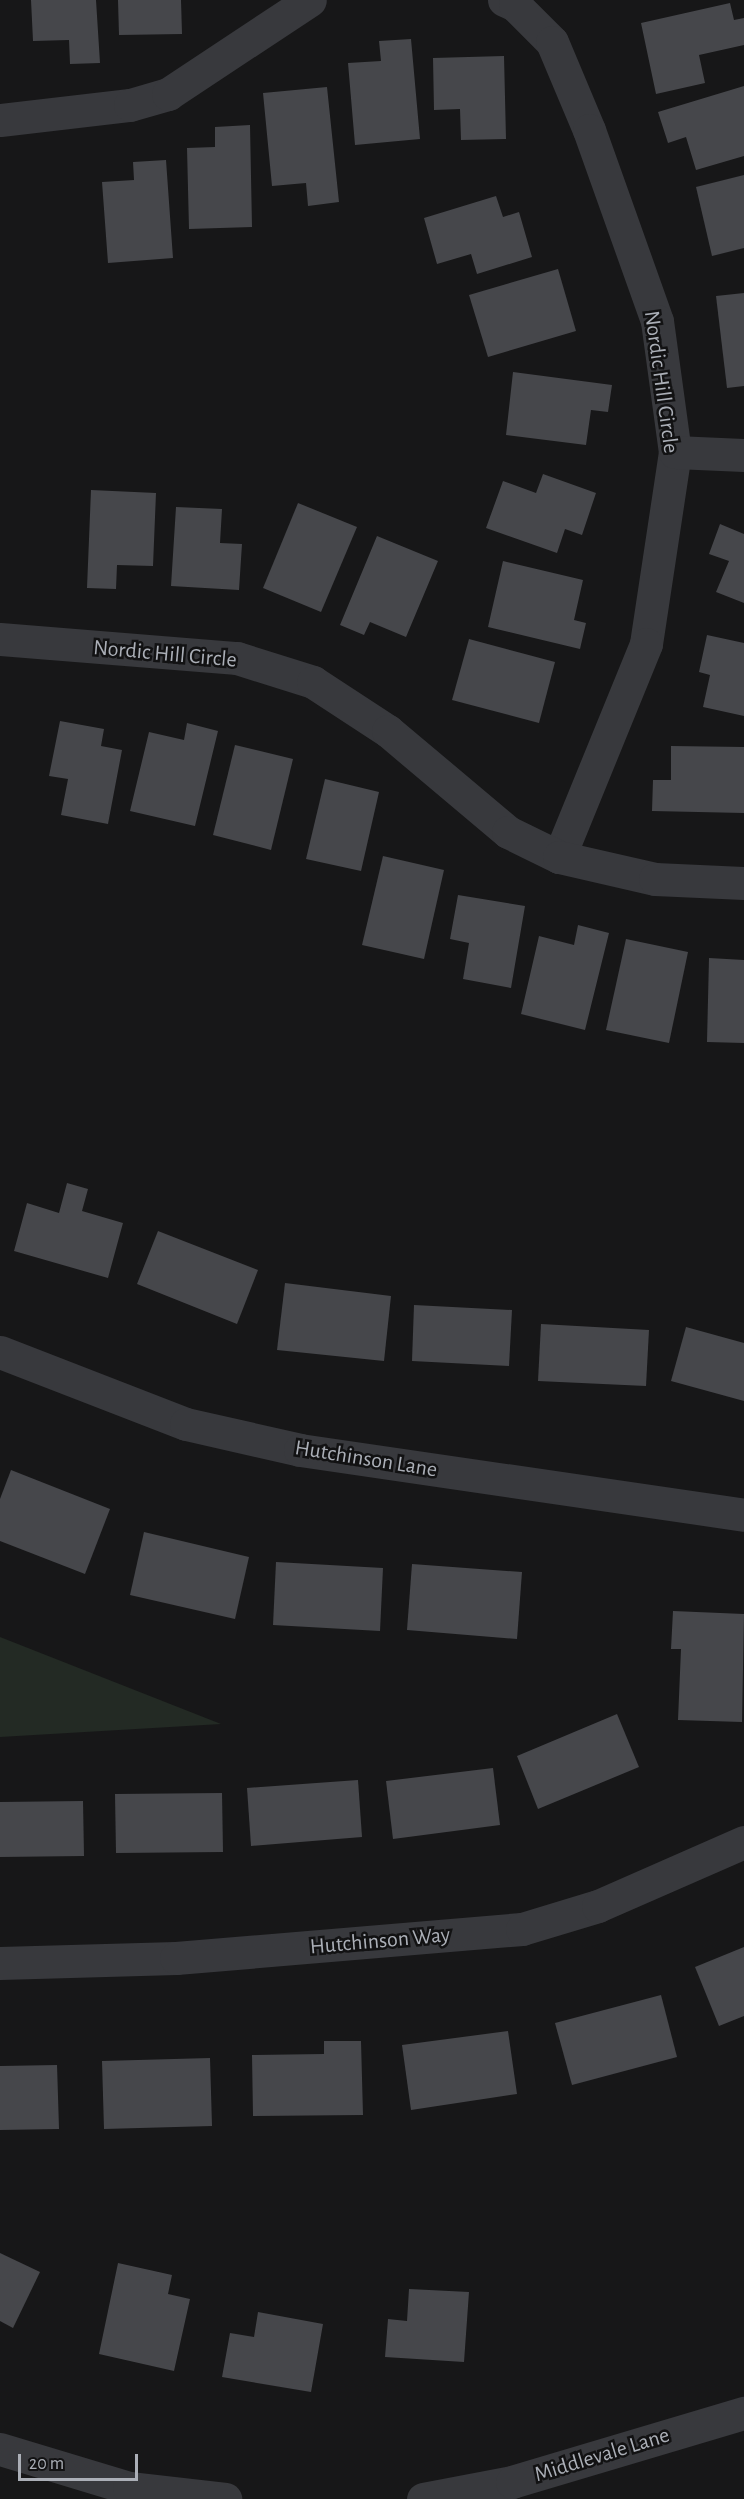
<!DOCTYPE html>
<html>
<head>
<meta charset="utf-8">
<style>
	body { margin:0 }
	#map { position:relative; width:744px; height:2499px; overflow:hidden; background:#171718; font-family:"Alegreya Sans",sans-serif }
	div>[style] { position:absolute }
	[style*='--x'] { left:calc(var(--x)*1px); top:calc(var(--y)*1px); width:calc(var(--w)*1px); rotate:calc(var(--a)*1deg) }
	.green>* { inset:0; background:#232a24 }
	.building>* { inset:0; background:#46474b }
	.minor>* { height:33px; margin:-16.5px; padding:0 16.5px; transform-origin:16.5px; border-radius:16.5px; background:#38393d }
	span { translate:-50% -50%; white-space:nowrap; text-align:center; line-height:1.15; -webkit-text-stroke:5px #121213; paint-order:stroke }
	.street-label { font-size:22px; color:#abafb7 }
	.scale { position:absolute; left:18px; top:2454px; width:120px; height:27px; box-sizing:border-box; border:3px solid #abafb7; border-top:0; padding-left:8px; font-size:18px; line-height:21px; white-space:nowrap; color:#abafb7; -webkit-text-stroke:4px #121213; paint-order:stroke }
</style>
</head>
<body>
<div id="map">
	<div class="green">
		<div style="clip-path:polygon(0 1637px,221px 1724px,0 1737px)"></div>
	</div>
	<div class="building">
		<div style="clip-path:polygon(31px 0,96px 0,100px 63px,70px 64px,69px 40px,33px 41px)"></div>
		<div style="clip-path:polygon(118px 0,181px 0,182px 34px,119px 35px)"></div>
		<div style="clip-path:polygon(730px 3px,734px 20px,744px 18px,744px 45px,699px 55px,705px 83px,656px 94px,641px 23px)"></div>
		<div style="clip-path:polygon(411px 39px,420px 139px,355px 145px,348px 63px,381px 61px,379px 41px)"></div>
		<div style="clip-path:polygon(504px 56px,506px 139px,461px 140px,460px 109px,434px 110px,433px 58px)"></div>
		<div style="clip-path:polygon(744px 86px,744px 156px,696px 170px,686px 137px,668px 143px,658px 112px)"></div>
		<div style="clip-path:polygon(327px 87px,339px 202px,308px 206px,306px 183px,272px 186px,263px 93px)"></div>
		<div style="clip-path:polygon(250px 125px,252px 227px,189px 229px,187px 148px,215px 147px,215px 127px)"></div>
		<div style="clip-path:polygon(166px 160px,173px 258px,108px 263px,102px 182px,134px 180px,133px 162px)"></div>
		<div style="clip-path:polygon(744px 175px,744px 248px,712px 256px,696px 187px)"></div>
		<div style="clip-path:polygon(496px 196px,503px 217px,519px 212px,532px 257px,477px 274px,471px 254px,437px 264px,424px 218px)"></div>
		<div style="clip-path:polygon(558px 269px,576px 331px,488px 357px,469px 295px)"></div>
		<div style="clip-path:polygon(744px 293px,744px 386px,727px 388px,716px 296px)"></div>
		<div style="clip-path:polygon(513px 372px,612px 385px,608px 412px,591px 410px,586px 445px,506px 435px)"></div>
		<div style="clip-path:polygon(543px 474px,596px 493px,582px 535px,565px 529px,557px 553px,486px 528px,503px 481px,536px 493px)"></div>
		<div style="clip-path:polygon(91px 490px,156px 493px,153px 566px,117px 565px,116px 589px,87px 588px)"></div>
		<div style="clip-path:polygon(298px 503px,357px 527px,321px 612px,263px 588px)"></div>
		<div style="clip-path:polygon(176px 507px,222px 509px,220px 543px,242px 544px,239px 590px,171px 586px)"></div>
		<div style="clip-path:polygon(720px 524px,744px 534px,744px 603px,716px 592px,729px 561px,709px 554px)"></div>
		<div style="clip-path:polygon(377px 536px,438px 561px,406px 637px,370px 622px,364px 635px,340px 625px)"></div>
		<div style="clip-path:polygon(503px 561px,583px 580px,574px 620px,586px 623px,580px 649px,488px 627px)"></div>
		<div style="clip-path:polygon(707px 635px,744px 643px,744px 716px,703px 707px,710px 675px,699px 672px)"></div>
		<div style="clip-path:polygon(469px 639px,555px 662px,539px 723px,452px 700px)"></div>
		<div style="clip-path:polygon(60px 721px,104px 729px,101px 746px,122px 750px,108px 824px,61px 815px,68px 779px,49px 776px)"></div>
		<div style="clip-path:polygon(187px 723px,218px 731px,195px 826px,130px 811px,149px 732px,184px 740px)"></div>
		<div style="clip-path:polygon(235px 745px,293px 759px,271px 850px,213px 835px)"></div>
		<div style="clip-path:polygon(671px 746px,744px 747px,744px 813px,652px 811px,653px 780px,671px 780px)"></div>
		<div style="clip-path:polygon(325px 779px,379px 792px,361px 871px,306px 859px)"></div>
		<div style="clip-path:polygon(383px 856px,444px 870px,424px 959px,362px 945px)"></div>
		<div style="clip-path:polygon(458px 895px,525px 906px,511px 988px,463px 979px,469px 943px,450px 939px)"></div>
		<div style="clip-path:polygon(578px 925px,609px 933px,585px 1030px,521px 1014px,539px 936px,574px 945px)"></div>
		<div style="clip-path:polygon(626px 939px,688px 952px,669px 1043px,606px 1030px)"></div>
		<div style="clip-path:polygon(709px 958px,744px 960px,744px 1043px,707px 1042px)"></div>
		<div style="clip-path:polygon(67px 1183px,88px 1189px,82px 1211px,123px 1223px,108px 1278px,14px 1251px,27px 1203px,59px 1213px)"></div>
		<div style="clip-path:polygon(158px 1231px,258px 1270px,237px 1324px,137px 1284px)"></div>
		<div style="clip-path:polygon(285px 1283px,391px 1296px,384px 1361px,277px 1350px)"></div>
		<div style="clip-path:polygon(414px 1305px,512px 1310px,509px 1366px,412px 1361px)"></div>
		<div style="clip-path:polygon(541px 1324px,649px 1330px,646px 1386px,538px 1381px)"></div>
		<div style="clip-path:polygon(686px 1327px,744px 1343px,744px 1401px,671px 1381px)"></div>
		<div style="clip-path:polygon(11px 1470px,110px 1509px,85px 1574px,0 1541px,0 1499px)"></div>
		<div style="clip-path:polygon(144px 1532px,249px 1557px,235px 1619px,130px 1595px)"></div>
		<div style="clip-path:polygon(276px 1562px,383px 1568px,380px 1631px,273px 1625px)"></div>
		<div style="clip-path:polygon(412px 1564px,522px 1572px,517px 1639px,407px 1630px)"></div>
		<div style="clip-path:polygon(673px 1611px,744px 1614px,742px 1722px,678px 1720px,681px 1649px,671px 1649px)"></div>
		<div style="clip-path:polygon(617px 1714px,639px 1767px,538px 1809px,517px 1756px)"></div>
		<div style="clip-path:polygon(493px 1768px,500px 1825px,393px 1839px,386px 1781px)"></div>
		<div style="clip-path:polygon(358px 1780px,362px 1837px,251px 1846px,247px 1788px)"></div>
		<div style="clip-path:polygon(222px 1793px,223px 1852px,116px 1853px,115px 1794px)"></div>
		<div style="clip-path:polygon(83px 1801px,84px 1856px,0 1857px,0 1802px)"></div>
		<div style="clip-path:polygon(744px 1947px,744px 2016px,719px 2026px,695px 1967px)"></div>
		<div style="clip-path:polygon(661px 1995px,677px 2057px,572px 2085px,555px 2023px)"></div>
		<div style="clip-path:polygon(508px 2031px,517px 2094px,411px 2110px,402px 2045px)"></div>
		<div style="clip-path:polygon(324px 2041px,361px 2041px,363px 2115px,253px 2116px,252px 2055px,324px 2054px)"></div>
		<div style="clip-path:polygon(210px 2058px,212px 2126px,104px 2129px,102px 2061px)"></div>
		<div style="clip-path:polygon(57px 2065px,59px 2129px,0 2130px,0 2066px)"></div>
		<div style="clip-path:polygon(0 2253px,40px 2272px,13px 2328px,0 2321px)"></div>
		<div style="clip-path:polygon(118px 2263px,172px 2275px,168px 2294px,190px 2299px,174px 2371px,99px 2354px)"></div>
		<div style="clip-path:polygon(409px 2289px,469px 2292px,464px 2362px,385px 2357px,388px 2319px,407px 2321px)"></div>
		<div style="clip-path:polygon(258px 2312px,323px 2324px,311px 2392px,222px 2377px,230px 2333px,254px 2337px)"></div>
	</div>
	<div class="minor">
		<div style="--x:504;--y:0;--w:12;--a:24"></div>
		<div style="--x:515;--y:5;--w:52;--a:45"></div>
		<div style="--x:552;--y:42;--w:95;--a:67.2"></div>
		<div style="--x:589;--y:130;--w:203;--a:70.4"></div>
		<div style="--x:657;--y:321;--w:132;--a:82.2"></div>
		<div style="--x:675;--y:452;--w:194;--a:98.6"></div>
		<div style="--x:646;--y:644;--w:230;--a:112.2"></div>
		<div style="--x:0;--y:120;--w:131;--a:-6.6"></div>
		<div style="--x:130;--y:105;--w:40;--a:-16"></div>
		<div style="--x:168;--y:94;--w:170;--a:-33.5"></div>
		<div style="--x:675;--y:452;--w:69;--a:2.5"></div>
		<div style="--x:0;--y:639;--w:238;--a:4.6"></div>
		<div style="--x:237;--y:658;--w:80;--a:17.5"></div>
		<div style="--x:313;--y:682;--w:90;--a:33.2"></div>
		<div style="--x:388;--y:731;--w:157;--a:40.1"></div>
		<div style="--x:508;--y:832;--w:57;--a:26.1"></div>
		<div style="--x:559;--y:857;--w:98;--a:12.9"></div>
		<div style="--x:655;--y:879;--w:89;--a:2.6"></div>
		<div style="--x:0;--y:1352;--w:199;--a:21.2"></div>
		<div style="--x:186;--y:1424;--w:117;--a:12.8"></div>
		<div style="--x:300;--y:1450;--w:449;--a:8.3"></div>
		<div style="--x:0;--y:1963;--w:176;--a:-1.6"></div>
		<div style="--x:176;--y:1958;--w:347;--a:-4.8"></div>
		<div style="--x:522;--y:1929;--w:79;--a:-16.8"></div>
		<div style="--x:598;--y:1906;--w:159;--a:-23.7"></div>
		<div style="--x:0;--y:2449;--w:135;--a:16.8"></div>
		<div style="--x:129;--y:2488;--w:97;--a:6.5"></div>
		<div style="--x:423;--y:2499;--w:91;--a:-10.8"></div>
		<div style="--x:512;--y:2482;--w:242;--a:-16.6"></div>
	</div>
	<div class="street-label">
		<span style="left:661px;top:382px;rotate:82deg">Nordic Hill Circle</span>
		<span style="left:165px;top:654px;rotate:5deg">Nordic Hill Circle</span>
		<span style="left:366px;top:1459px;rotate:9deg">Hutchinson Lane</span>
		<span style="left:380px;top:1941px;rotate:-5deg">Hutchinson Way</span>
		<span style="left:602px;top:2455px;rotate:-17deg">Middlevale Lane</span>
	</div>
	<div class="scale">20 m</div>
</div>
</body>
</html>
